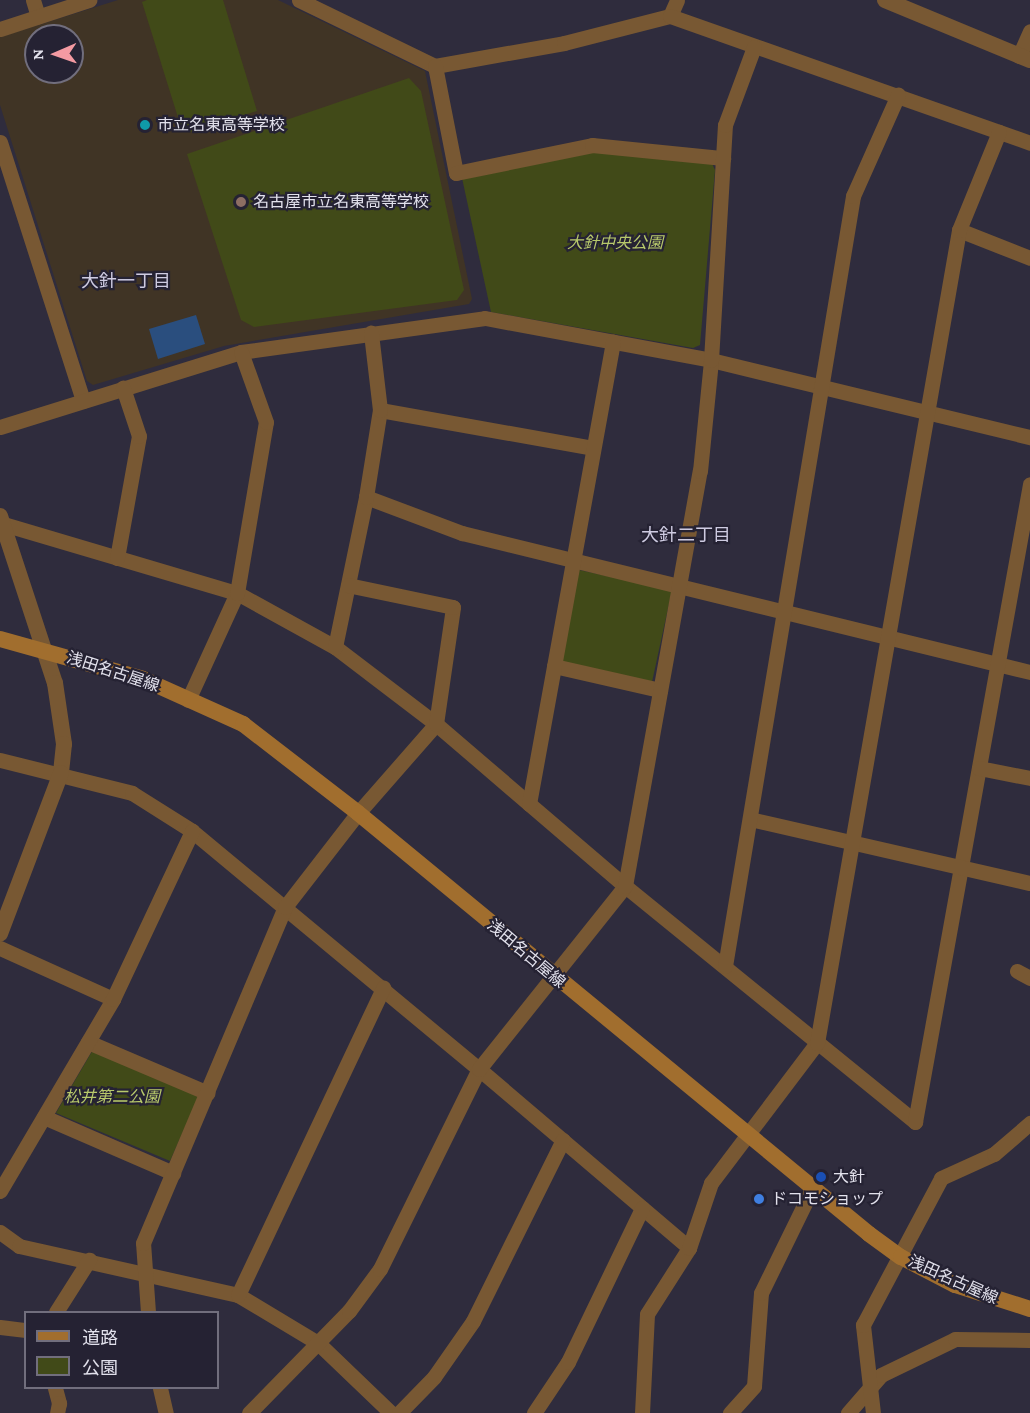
<!DOCTYPE html>
<html>
<head>
<meta charset="utf-8">
<style>
	body { margin:0 }
	#map { position:relative; width:1030px; height:1413px; overflow:hidden; background:#2f2c3d; font-family:"Crimson Pro","Noto Sans JP",serif }
	div>[style] { position:absolute }
	[style*='--x'] { left:calc(var(--x)*1px); top:calc(var(--y)*1px); width:calc(var(--w)*1px); rotate:calc(var(--a)*1deg) }
	.education>* { inset:0; background:#403425 }
	.green>* { inset:0; background:#414a18 }
	.water>* { inset:0; background:#2a4e7e }
	.minor>* { height:15px; margin:-7.5px; padding:0 7.5px; transform-origin:7.5px; border-radius:7.5px; background:#785833 }
	.tertiary>* { height:16px; margin:-8px; padding:0 8px; transform-origin:8px; border-radius:8px; background:#785833 }
	.secondary>* { height:16px; margin:-8px; padding:0 8px; transform-origin:8px; border-radius:8px; background:#a16e2e }
	.dots>* { width:16px; height:16px; translate:-50% -50%; box-sizing:border-box; border:3px solid #252233; border-radius:50% }
	span { translate:-50% -50%; white-space:nowrap; text-align:center; line-height:1.15; -webkit-text-stroke:4.5px #252233; paint-order:stroke }
	.poi-label { font-size:16px; color:#e2e1ec }
	.left { translate:0 -50%; text-align:left }
	.park-label { font-size:16px; color:#b8c96b; font-style:italic }
	.street-label { font-size:16px; color:#e2e1ec }
	.neighbourhood-label { font-size:18px; color:#cecbe1 }
	.legend { position:absolute; left:24px; top:1311px; width:195px; height:78px; box-sizing:border-box; background:#252233; border:2px solid #716e7d; margin:0; padding:8px 10px; list-style:none; font-size:18px; color:#e2e1ec }
	.legend li { display:flex; align-items:center; gap:12px; height:30px }
	.legend b { width:30px; border:2px solid #716e7d }
	.north { position:absolute; left:24px; top:24px; width:60px; height:60px; box-sizing:border-box; background:#252233; border:2px solid #716e7d; border-radius:50%; rotate:268deg; font-size:16px; font-weight:700; line-height:24px; text-align:center; color:#e2e1ec }
	.north::after { content:''; display:block; margin:auto; width:21px; height:27px; background:#f49aa2; clip-path:polygon(50% 0,100% 100%,50% 72%,0 100%) }
</style>
</head>
<body>
<div id="map">
	<div class="education">
		<div style="clip-path:polygon(evenodd,118px 0,278px 0,425px 71px,472px 299px,469px 304px,224px 346px,93px 385px,87px 381px,0 105px,0 37px,118px 0,36px 36px,72px 36px,72px 72px,36px 72px,36px 36px)"></div>
	</div>
	<div class="green">
		<div style="clip-path:polygon(147px 0,223px 0,257px 111px,190px 132px,181px 127px,142px 2px)"></div>
		<div style="clip-path:polygon(409px 78px,421px 91px,464px 290px,457px 300px,254px 327px,241px 320px,187px 154px)"></div>
		<div style="clip-path:polygon(591px 152px,710px 159px,715px 170px,700px 345px,693px 348px,491px 312px,462px 178px)"></div>
		<div style="clip-path:polygon(579px 570px,672px 590px,652px 682px,560px 662px)"></div>
		<div style="clip-path:polygon(94px 1048px,194px 1092px,198px 1098px,170px 1161px,56px 1113px)"></div>
	</div>
	<div class="water">
		<div style="clip-path:polygon(196px 315px,205px 344px,158px 359px,149px 329px)"></div>
	</div>
	<div class="minor">
		<div style="--x:33;--y:0;--w:17;--a:73"></div>
		<div style="--x:299;--y:0;--w:151;--a:25.9"></div>
		<div style="--x:435;--y:66;--w:131;--a:-10.1"></div>
		<div style="--x:564;--y:43;--w:109;--a:-14.3"></div>
		<div style="--x:670;--y:16;--w:17;--a:-66"></div>
		<div style="--x:670;--y:16;--w:382;--a:19.4"></div>
		<div style="--x:0;--y:29;--w:94;--a:-18"></div>
		<div style="--x:1019;--y:56;--w:27;--a:-66"></div>
		<div style="--x:435;--y:66;--w:109;--a:78.9"></div>
		<div style="--x:456;--y:173;--w:139;--a:-11.6"></div>
		<div style="--x:592;--y:145;--w:132;--a:5.7"></div>
		<div style="--x:0;--y:142;--w:272;--a:72.2"></div>
		<div style="--x:959;--y:230;--w:76;--a:21.5"></div>
		<div style="--x:380;--y:410;--w:216;--a:10.1"></div>
		<div style="--x:0;--y:427;--w:252;--a:-17.3"></div>
		<div style="--x:241;--y:352;--w:246;--a:-7.9"></div>
		<div style="--x:485;--y:318;--w:230;--a:10.5"></div>
		<div style="--x:711;--y:360;--w:328;--a:13.6"></div>
		<div style="--x:366;--y:497;--w:103;--a:20.6"></div>
		<div style="--x:462;--y:533;--w:585;--a:13.75"></div>
		<div style="--x:0;--y:523;--w:247;--a:16.5"></div>
		<div style="--x:237;--y:593;--w:112;--a:28.9"></div>
		<div style="--x:335;--y:647;--w:127;--a:37.3"></div>
		<div style="--x:436;--y:724;--w:249;--a:40.6"></div>
		<div style="--x:625;--y:886;--w:374;--a:39.1"></div>
		<div style="--x:915;--y:1122;--w:648;--a:-79.78"></div>
		<div style="--x:117;--y:558;--w:124;--a:-79.8"></div>
		<div style="--x:139;--y:436;--w:51;--a:-108.4"></div>
		<div style="--x:335;--y:647;--w:153;--a:-78.3"></div>
		<div style="--x:366;--y:497;--w:88;--a:-80.9"></div>
		<div style="--x:380;--y:410;--w:78;--a:-96.7"></div>
		<div style="--x:554;--y:666;--w:109;--a:12.8"></div>
		<div style="--x:188;--y:700;--w:118;--a:-65.4"></div>
		<div style="--x:237;--y:593;--w:173;--a:-80.4"></div>
		<div style="--x:266;--y:422;--w:74;--a:-109.7"></div>
		<div style="--x:0;--y:760;--w:136;--a:14"></div>
		<div style="--x:132;--y:793;--w:71;--a:32.3"></div>
		<div style="--x:192;--y:831;--w:373;--a:39.7"></div>
		<div style="--x:479;--y:1069;--w:276;--a:40.4"></div>
		<div style="--x:979;--y:768;--w:52;--a:11.1"></div>
		<div style="--x:529;--y:804;--w:470;--a:-79.7"></div>
		<div style="--x:750;--y:819;--w:287;--a:12.9"></div>
		<div style="--x:0;--y:948;--w:124;--a:24.3"></div>
		<div style="--x:725;--y:966;--w:781;--a:-80.56"></div>
		<div style="--x:853;--y:196;--w:111;--a:-66"></div>
		<div style="--x:1017;--y:971;--w:15;--a:28"></div>
		<div style="--x:88;--y:1042;--w:130;--a:23"></div>
		<div style="--x:44;--y:1117;--w:141;--a:23.5"></div>
		<div style="--x:0;--y:1191;--w:223;--a:-59.5"></div>
		<div style="--x:113;--y:999;--w:186;--a:-64.8"></div>
		<div style="--x:0;--y:1232;--w:24;--a:36"></div>
		<div style="--x:19;--y:1246;--w:224;--a:12.6"></div>
		<div style="--x:238;--y:1295;--w:93;--a:31"></div>
		<div style="--x:318;--y:1343;--w:101;--a:43.8"></div>
		<div style="--x:238;--y:1295;--w:340;--a:-64.7"></div>
		<div style="--x:56;--y:1312;--w:62;--a:-57.6"></div>
		<div style="--x:148;--y:1312;--w:69;--a:-94.1"></div>
		<div style="--x:143;--y:1243;--w:365;--a:-67.1"></div>
		<div style="--x:285;--y:907;--w:119;--a:-52.2"></div>
		<div style="--x:358;--y:813;--w:118;--a:-48.8"></div>
		<div style="--x:436;--y:724;--w:118;--a:-81.7"></div>
		<div style="--x:453;--y:607;--w:107;--a:-168.2"></div>
		<div style="--x:0;--y:1327;--w:26;--a:7"></div>
		<div style="--x:55;--y:1388;--w:16;--a:75"></div>
		<div style="--x:59;--y:1403;--w:10;--a:101"></div>
		<div style="--x:160;--y:1388;--w:26;--a:77"></div>
		<div style="--x:249;--y:1413;--w:143;--a:-45.6"></div>
		<div style="--x:349;--y:1311;--w:52;--a:-53.6"></div>
		<div style="--x:380;--y:1269;--w:223;--a:-63.7"></div>
		<div style="--x:479;--y:1069;--w:234;--a:-51.4"></div>
		<div style="--x:625;--y:886;--w:422;--a:-79.8"></div>
		<div style="--x:700;--y:471;--w:112;--a:-84.3"></div>
		<div style="--x:711;--y:360;--w:235;--a:-86.6"></div>
		<div style="--x:725;--y:125;--w:83;--a:-69.6"></div>
		<div style="--x:399;--y:1413;--w:50;--a:-45.8"></div>
		<div style="--x:434;--y:1377;--w:68;--a:-55.1"></div>
		<div style="--x:473;--y:1321;--w:202;--a:-63.6"></div>
		<div style="--x:534;--y:1413;--w:61;--a:-56.3"></div>
		<div style="--x:568;--y:1362;--w:171;--a:-64.3"></div>
		<div style="--x:642;--y:1413;--w:99;--a:-87.1"></div>
		<div style="--x:647;--y:1314;--w:78;--a:-57.5"></div>
		<div style="--x:689;--y:1248;--w:69;--a:-71.3"></div>
		<div style="--x:711;--y:1183;--w:176;--a:-52.9"></div>
		<div style="--x:817;--y:1043;--w:825;--a:-80.09"></div>
		<div style="--x:959;--y:230;--w:106;--a:-67.8"></div>
		<div style="--x:730;--y:1413;--w:36;--a:-48"></div>
		<div style="--x:754;--y:1386;--w:93;--a:-85.7"></div>
		<div style="--x:761;--y:1293;--w:118;--a:-63.9"></div>
		<div style="--x:848;--y:1413;--w:50;--a:-49"></div>
		<div style="--x:881;--y:1375;--w:82;--a:-25.9"></div>
		<div style="--x:955;--y:1339;--w:75;--a:0.8"></div>
		<div style="--x:873;--y:1413;--w:89;--a:-96.5"></div>
		<div style="--x:863;--y:1325;--w:166;--a:-62"></div>
		<div style="--x:941;--y:1178;--w:58;--a:-24.4"></div>
		<div style="--x:994;--y:1154;--w:48;--a:-40.7"></div>
	</div>
	<div class="tertiary">
		<div style="--x:885;--y:0;--w:157;--a:22.5"></div>
		<div style="--x:0;--y:516;--w:176;--a:71.8"></div>
		<div style="--x:55;--y:683;--w:62;--a:81.6"></div>
		<div style="--x:64;--y:744;--w:29;--a:96"></div>
		<div style="--x:61;--y:773;--w:172;--a:110.8"></div>
	</div>
	<div class="secondary">
		<div style="--x:0;--y:639;--w:148;--a:15.6"></div>
		<div style="--x:143;--y:679;--w:110;--a:24.2"></div>
		<div style="--x:243;--y:724;--w:145;--a:37.7"></div>
		<div style="--x:358;--y:813;--w:662;--a:39.48"></div>
		<div style="--x:869;--y:1234;--w:39;--a:36"></div>
		<div style="--x:901;--y:1257;--w:61;--a:27.4"></div>
		<div style="--x:955;--y:1285;--w:79;--a:17.7"></div>
	</div>
	<div class="dots">
		<div style="left:145px;top:125px;background:#0f9aa8"></div>
		<div style="left:241px;top:202px;background:#8d6e63"></div>
		<div style="left:821px;top:1177px;background:#1a4fb4"></div>
		<div style="left:759px;top:1199px;background:#3f7fe0"></div>
	</div>
	<div class="poi-label">
		<span class="left" style="left:157px;top:125px">市立名東高等学校</span>
		<span class="left" style="left:253px;top:202px">名古屋市立名東高等学校</span>
		<span class="left" style="left:833px;top:1177px">大針</span>
		<span class="left" style="left:771px;top:1199px">ドコモショップ</span>
	</div>
	<div class="park-label">
		<span style="left:615px;top:243px">大針中央公園</span>
		<span style="left:112px;top:1097px">松井第二公園</span>
	</div>
	<div class="street-label">
		<span style="left:113px;top:672px;rotate:18deg">浅田名古屋線</span>
		<span style="left:526px;top:954px;rotate:40deg">浅田名古屋線</span>
		<span style="left:953px;top:1280px;rotate:24deg">浅田名古屋線</span>
	</div>
	<div class="neighbourhood-label">
		<span style="left:126px;top:281px">大針一丁目</span>
		<span style="left:686px;top:535px">大針二丁目</span>
	</div>
	<ul class="legend">
	<li><b style="height:8px;background:#a16e2e"></b>道路</li>
	<li><b style="height:16px;background:#414a18"></b>公園</li>
	</ul>
	<div class="north">N</div>
</div>
</body>
</html>
